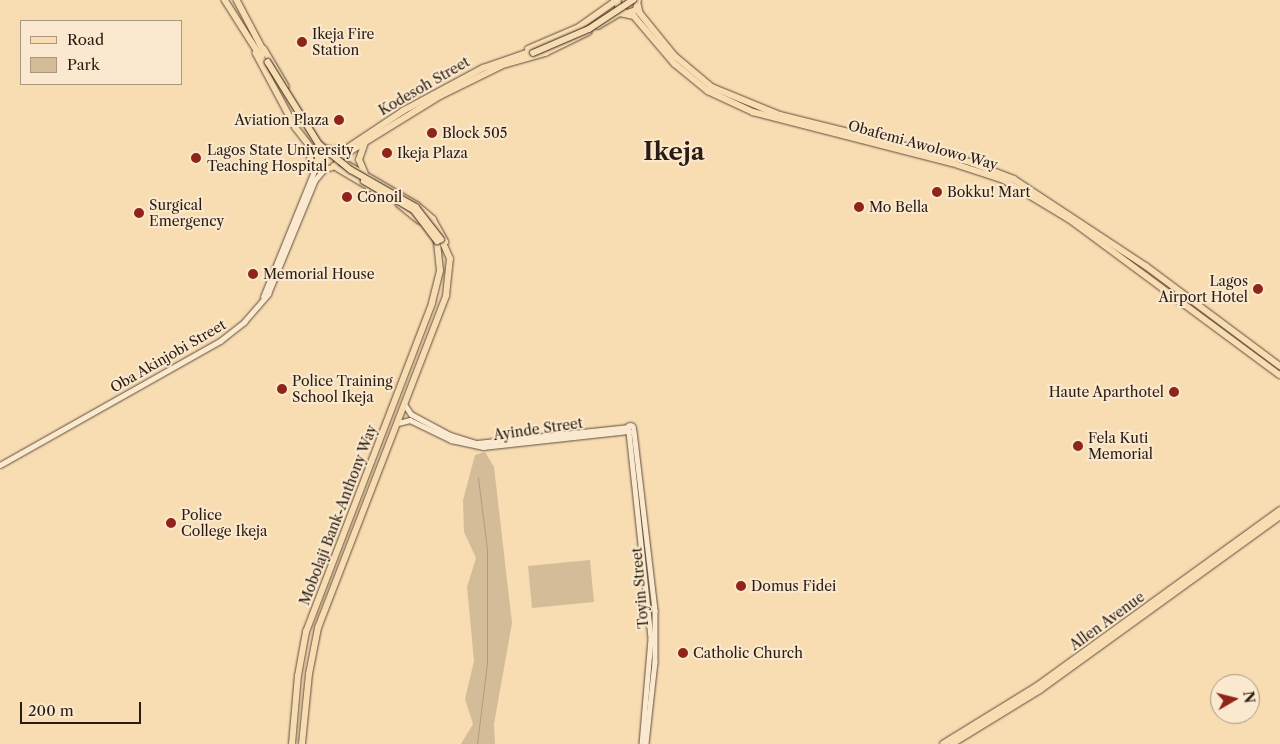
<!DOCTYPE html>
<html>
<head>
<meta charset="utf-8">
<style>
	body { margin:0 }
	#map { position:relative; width:1280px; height:744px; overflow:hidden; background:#f8ddb3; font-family:"Libre Caslon Text",serif }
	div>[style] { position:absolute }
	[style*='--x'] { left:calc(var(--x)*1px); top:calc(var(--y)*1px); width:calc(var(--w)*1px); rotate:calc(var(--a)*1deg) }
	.green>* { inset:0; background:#d5bc98 }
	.stream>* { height:1px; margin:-0.5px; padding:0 0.5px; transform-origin:0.5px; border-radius:0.5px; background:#b29b7d }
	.roads { filter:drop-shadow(0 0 1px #5e4c3b) drop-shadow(0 0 1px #5e4c3b) }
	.minor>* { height:4.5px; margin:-2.25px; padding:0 2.25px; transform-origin:2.25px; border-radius:2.25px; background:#fae9ce }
	.minor>.ring { margin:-2.25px; padding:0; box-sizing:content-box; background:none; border:4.5px solid #fae9ce; border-radius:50% }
	.major>* { height:5.5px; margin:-2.75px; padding:0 2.75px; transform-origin:2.75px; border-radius:2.75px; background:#f8ddb3 }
	.major>.ring { margin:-2.75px; padding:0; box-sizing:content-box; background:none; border:5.5px solid #f8ddb3; border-radius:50% }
	.bridges { filter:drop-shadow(0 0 1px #2a1b13) drop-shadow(0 0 1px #2a1b13) }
	.major-bridge>* { height:5.5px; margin:-2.75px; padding:0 2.75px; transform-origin:2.75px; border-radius:2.75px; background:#f8ddb3 }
	.dots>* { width:14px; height:14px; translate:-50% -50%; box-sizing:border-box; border:2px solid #fae9ce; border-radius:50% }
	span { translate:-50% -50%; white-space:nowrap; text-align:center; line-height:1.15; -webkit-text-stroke:4px #fae9ce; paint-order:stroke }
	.poi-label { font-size:14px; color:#2a1b13 }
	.left { translate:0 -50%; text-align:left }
	.right { translate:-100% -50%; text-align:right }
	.street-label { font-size:14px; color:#2a1b13 }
	.town-label { font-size:24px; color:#2a1b13; font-weight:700 }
	.legend { position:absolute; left:20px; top:20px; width:162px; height:65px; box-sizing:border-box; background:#fae9ce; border:1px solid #a79783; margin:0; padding:6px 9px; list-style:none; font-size:15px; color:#2a1b13 }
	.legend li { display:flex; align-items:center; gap:10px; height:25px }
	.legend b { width:25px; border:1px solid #a79783 }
	.north { position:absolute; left:1210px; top:674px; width:50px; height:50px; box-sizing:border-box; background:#fae9ce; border:1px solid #a79783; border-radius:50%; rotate:82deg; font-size:14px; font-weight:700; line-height:20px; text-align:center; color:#2a1b13 }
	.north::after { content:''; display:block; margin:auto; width:18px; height:22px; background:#8f2418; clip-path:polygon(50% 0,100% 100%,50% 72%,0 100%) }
	.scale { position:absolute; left:20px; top:702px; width:121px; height:22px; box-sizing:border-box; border:2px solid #2a1b13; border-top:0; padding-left:6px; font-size:15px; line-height:18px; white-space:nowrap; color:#2a1b13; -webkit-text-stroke:4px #fae9ce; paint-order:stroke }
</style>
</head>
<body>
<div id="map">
	<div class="green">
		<div style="clip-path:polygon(485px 452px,494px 467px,512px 623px,494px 724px,495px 744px,461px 744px,473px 724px,465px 699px,474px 661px,467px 587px,476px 558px,464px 532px,463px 500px,475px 455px)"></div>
		<div style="clip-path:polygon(590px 560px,594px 602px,532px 608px,528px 566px)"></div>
	</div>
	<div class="stream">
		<div style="--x:477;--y:744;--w:82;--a:-83"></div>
		<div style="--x:487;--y:663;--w:114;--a:-90"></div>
		<div style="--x:487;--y:549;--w:72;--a:-97.2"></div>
	</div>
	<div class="roads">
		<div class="minor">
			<div style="--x:263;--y:297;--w:149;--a:-67.9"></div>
			<div style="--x:405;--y:405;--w:11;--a:56"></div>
			<div style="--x:411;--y:414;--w:44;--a:28.3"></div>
			<div style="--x:450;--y:435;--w:28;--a:17"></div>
			<div style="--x:477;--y:443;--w:153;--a:-6"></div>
			<div style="--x:398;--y:423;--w:12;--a:-14"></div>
			<div style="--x:410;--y:420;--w:46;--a:26"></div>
			<div style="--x:451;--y:440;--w:33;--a:12"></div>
			<div style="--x:483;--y:447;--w:146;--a:-6.3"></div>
			<div class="ring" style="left:627.5px;top:425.5px;width:2.5px;height:2.5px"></div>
			<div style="--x:634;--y:431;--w:181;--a:83.3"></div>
			<div style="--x:655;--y:611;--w:51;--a:90"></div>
			<div style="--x:655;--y:662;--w:82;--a:96.3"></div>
			<div style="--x:629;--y:432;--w:208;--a:83.9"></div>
			<div style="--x:651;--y:639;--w:105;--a:94.9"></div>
			<div style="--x:0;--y:465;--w:253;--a:-29.4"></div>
			<div style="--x:220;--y:341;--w:31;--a:-38"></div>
			<div style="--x:244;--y:322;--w:37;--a:-49"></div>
			<div style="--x:268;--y:294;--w:123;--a:-67.6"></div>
			<div style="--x:315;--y:180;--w:16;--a:-50"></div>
		</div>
		<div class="major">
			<div style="--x:225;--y:0;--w:75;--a:57.6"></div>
			<div style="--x:237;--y:0;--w:60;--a:62.2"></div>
			<div style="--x:618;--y:0;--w:9;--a:84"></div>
			<div style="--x:619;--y:9;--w:9;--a:27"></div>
			<div style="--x:627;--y:13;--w:9;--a:-18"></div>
			<div style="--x:636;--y:10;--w:10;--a:-79"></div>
			<div style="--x:638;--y:4;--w:9;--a:77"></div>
			<div style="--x:640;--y:13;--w:54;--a:51"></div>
			<div style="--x:674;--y:55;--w:50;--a:40.1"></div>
			<div style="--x:712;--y:87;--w:74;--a:22.4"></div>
			<div style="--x:780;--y:115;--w:196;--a:13.9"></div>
			<div style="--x:970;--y:162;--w:47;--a:21.1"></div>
			<div style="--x:1014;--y:179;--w:158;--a:33.4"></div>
			<div style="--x:1146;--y:266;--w:167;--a:36.7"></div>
			<div style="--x:598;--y:26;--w:26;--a:-31"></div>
			<div style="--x:620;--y:13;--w:14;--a:12"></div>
			<div style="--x:634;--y:16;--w:63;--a:49.5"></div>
			<div style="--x:675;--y:64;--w:43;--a:39.3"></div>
			<div style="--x:708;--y:91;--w:50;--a:25"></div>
			<div style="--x:753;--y:112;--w:205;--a:14.4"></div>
			<div style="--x:952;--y:163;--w:55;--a:18.1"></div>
			<div style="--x:1004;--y:180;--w:76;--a:31"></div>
			<div style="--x:1069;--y:219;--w:262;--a:36.5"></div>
			<div style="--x:264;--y:49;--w:43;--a:59.3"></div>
			<div style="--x:528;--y:49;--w:56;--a:-23.3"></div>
			<div style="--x:579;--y:27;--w:47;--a:-35.4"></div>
			<div style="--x:256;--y:53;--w:85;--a:61.9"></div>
			<div style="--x:296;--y:128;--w:37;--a:52"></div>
			<div style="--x:499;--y:66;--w:48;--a:-15.8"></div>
			<div style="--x:545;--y:53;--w:48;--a:-26"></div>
			<div style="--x:309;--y:149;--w:20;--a:79"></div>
			<div class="ring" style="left:318px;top:149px;width:14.5px;height:14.5px"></div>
			<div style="--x:333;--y:150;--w:13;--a:-4"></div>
			<div style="--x:346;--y:149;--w:69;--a:-33.7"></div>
			<div style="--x:403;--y:111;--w:91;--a:-28.3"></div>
			<div style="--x:483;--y:68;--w:52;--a:-19.1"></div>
			<div style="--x:338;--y:159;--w:120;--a:-31.7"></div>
			<div style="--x:440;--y:96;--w:68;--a:-26.2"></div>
			<div style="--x:345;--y:163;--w:83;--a:30.3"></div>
			<div style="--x:417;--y:205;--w:21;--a:41"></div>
			<div style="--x:433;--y:219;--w:26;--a:61"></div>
			<div style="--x:334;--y:166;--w:45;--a:30.5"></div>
			<div style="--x:365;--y:174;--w:15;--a:-113"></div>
			<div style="--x:359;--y:160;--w:18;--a:-71"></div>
			<div style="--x:399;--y:204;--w:26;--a:39"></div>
			<div style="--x:292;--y:744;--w:68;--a:-85"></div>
			<div style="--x:298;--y:676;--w:45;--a:-79.7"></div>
			<div style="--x:306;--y:632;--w:352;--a:-69"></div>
			<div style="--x:432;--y:303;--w:33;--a:-76"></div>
			<div style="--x:440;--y:271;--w:30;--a:-96"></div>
			<div style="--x:302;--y:744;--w:70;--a:-84.3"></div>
			<div style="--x:309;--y:674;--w:47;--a:-78.9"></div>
			<div style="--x:318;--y:628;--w:356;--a:-68.9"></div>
			<div style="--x:446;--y:296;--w:37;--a:-84"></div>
			<div style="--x:450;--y:259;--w:22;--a:-114"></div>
			<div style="--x:943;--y:744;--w:110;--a:-31.7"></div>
			<div style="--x:1037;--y:686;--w:300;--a:-35.9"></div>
			<div style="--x:952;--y:744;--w:103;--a:-31.5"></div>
			<div style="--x:1040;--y:690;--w:296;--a:-35.9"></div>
		</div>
	</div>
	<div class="bridges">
		<div class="major-bridge">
			<div style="--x:533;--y:53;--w:61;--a:-23.2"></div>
			<div style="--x:589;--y:29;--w:53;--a:-33.4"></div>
			<div style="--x:268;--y:62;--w:97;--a:58.1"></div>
			<div style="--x:319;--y:144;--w:41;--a:39.1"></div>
			<div style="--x:351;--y:170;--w:75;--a:29.6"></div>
			<div style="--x:416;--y:207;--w:41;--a:52"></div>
			<div style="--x:364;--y:181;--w:58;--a:30.1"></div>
			<div style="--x:414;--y:210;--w:39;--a:53"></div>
		</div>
	</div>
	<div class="dots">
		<div style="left:302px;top:42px;background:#8f2418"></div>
		<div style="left:339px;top:120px;background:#8f2418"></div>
		<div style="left:432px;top:133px;background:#8f2418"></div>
		<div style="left:387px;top:153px;background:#8f2418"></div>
		<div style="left:196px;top:158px;background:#8f2418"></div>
		<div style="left:937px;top:192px;background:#8f2418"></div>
		<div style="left:347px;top:197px;background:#8f2418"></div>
		<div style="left:859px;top:207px;background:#8f2418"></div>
		<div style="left:139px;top:213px;background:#8f2418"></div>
		<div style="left:253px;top:274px;background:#8f2418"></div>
		<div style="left:1258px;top:289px;background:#8f2418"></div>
		<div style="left:282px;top:389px;background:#8f2418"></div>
		<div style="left:1174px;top:392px;background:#8f2418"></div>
		<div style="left:1078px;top:446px;background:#8f2418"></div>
		<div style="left:171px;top:523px;background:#8f2418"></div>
		<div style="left:741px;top:586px;background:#8f2418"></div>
		<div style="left:683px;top:653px;background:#8f2418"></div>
	</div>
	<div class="poi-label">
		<span class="left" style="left:312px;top:42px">Ikeja Fire<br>Station</span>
		<span class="right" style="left:329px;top:120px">Aviation Plaza</span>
		<span class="left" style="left:442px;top:133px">Block 505</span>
		<span class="left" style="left:207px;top:158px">Lagos State University<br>Teaching Hospital</span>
		<span class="left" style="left:397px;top:153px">Ikeja Plaza</span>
		<span class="left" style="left:947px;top:192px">Bokku! Mart</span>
		<span class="left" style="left:357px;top:197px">Conoil</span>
		<span class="left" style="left:149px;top:213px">Surgical<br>Emergency</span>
		<span class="left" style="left:869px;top:207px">Mo Bella</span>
		<span class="left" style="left:263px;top:274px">Memorial House</span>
		<span class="right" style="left:1248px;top:289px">Lagos<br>Airport Hotel</span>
		<span class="left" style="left:292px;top:389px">Police Training<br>School Ikeja</span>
		<span class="right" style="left:1164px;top:392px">Haute Aparthotel</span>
		<span class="left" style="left:1088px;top:446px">Fela Kuti<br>Memorial</span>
		<span class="left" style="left:181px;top:523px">Police<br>College Ikeja</span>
		<span class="left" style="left:751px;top:586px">Domus Fidei</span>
		<span class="left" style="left:693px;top:653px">Catholic Church</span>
	</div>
	<div class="street-label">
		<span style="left:424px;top:86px;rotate:-30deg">Kodesoh Street</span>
		<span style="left:923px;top:145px;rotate:15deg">Obafemi Awolowo Way</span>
		<span style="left:168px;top:356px;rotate:-30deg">Oba Akinjobi Street</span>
		<span style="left:538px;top:429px;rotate:-8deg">Ayinde Street</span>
		<span style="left:338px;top:515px;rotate:-69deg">Mobolaji Bank-Anthony Way</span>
		<span style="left:640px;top:588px;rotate:-95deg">Toyin Street</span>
		<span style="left:1107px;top:621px;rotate:-36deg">Allen Avenue</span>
	</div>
	<div class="town-label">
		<span style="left:674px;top:152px">Ikeja</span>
	</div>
	<ul class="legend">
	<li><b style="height:6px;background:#f8ddb3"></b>Road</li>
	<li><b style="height:14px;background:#d5bc98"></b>Park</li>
	</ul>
	<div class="north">N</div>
	<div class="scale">200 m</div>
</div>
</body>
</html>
